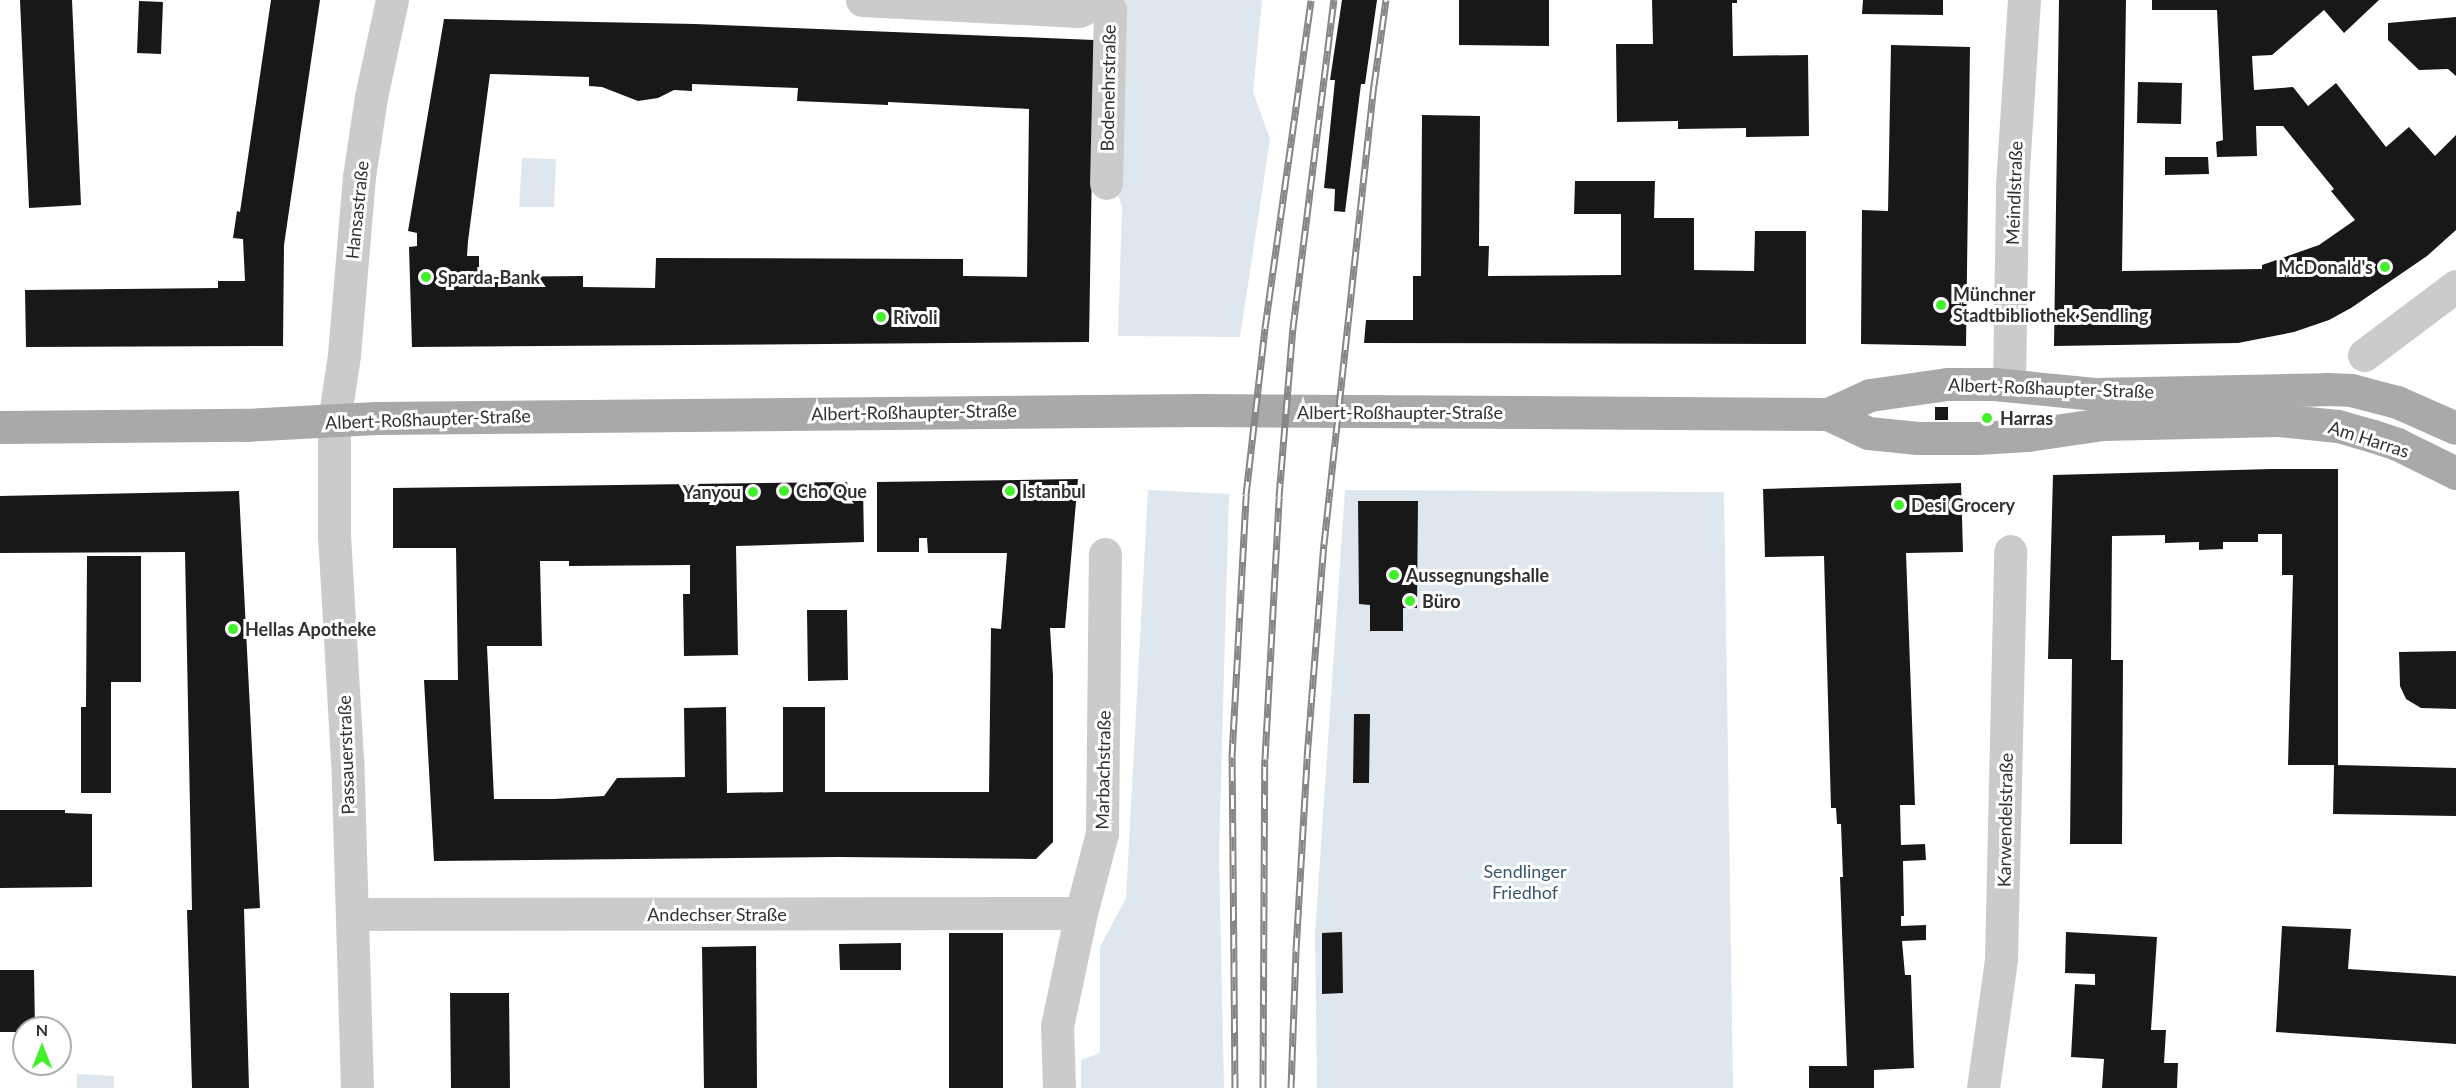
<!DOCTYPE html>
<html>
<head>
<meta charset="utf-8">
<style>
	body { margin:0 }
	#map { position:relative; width:2456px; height:1088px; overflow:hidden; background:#fff; font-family:Lato,sans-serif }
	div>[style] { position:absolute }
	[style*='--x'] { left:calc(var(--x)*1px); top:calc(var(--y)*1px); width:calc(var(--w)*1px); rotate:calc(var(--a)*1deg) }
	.green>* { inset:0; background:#dee7ee }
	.building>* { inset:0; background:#181818 }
	.minor>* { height:33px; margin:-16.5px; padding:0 16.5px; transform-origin:16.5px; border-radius:16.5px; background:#cbcbcb }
	.major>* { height:33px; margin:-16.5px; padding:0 16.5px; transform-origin:16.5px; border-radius:16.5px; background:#a9a9a9 }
	.rail>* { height:7px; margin-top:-3.5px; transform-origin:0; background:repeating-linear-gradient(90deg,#fff 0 14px,#868686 0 28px); box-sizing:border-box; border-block:2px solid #868686 }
	.dots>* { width:16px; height:16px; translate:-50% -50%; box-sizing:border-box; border:3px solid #fff; border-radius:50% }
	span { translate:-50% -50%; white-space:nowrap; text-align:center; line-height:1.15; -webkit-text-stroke:6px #fff; paint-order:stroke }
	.street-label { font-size:18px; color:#313131 }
	.poi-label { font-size:18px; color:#313131; font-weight:700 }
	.right { translate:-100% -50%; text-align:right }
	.left { translate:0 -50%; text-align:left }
	.park-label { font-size:18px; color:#3a5670 }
	.north { position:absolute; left:12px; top:1016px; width:60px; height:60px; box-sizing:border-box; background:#fff; border:2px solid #adadad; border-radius:50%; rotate:0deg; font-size:16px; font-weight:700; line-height:24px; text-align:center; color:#313131 }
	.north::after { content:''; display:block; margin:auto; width:21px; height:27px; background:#41f02a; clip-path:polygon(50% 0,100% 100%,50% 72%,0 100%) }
</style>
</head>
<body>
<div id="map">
	<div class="green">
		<div style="clip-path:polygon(1118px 0,1262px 0,1253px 92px,1270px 139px,1240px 337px,1118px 336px,1122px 208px,1115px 182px)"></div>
		<div style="clip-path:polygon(522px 158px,556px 159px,554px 207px,519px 207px)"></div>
		<div style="clip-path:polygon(1148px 490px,1229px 494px,1219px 853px,1224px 1088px,1081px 1088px,1081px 1060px,1100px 1053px,1100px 947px,1126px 898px)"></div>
		<div style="clip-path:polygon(1345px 490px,1724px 492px,1733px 1088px,1317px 1088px,1315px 933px)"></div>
		<div style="clip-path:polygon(77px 1074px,114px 1076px,114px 1088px,77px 1088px)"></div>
	</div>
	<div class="building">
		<div style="clip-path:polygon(20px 0,72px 0,81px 205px,29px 208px)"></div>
		<div style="clip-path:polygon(271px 0,320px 0,284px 245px,283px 346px,26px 347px,25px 290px,218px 288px,218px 281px,245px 281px,243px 239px,233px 238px,237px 211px,240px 212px)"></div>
		<div style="clip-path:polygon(1342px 0,1377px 0,1365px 84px,1361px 84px,1345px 212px,1334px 211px,1335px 189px,1324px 188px,1335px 80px,1330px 80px)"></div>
		<div style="clip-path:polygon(1459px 0,1549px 0,1549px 46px,1459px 45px)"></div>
		<div style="clip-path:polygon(1652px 0,1737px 0,1737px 3px,1732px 3px,1733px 56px,1808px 55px,1809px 136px,1746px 137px,1746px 128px,1678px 129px,1678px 121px,1617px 122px,1616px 44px,1653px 44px)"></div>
		<div style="clip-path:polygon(1863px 0,1943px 0,1943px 15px,1862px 14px)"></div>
		<div style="clip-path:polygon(2059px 0,2126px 0,2122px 271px,2262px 269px,2262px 265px,2319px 245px,2355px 220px,2331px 191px,2334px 189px,2283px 126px,2256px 126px,2257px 156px,2217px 157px,2216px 142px,2223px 140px,2217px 10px,2152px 10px,2152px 0,2379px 0,2344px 33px,2324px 10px,2272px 55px,2252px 56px,2254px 90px,2293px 87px,2308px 106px,2336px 83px,2386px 147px,2409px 127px,2435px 156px,2456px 135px,2456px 230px,2427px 256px,2351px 308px,2329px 320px,2294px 332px,2238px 343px,2054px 346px)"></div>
		<div style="clip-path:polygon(139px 1px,163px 2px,161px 54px,137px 53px)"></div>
		<div style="clip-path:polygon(2456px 17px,2456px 76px,2448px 69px,2419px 70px,2388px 40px,2388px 23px)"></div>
		<div style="clip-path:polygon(evenodd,444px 19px,695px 24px,1094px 40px,1089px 342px,412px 347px,409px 247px,417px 246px,417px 233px,408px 231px,444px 19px,490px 74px,589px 77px,589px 86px,602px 87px,638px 101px,658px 98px,674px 90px,692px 91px,692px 84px,798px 88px,797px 101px,888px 105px,888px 102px,1029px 109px,1027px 277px,963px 276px,963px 259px,656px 258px,655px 288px,583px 287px,583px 276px,479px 277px,479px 256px,467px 256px,468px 241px,490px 74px)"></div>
		<div style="clip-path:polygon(1891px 45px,1970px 47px,1966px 346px,1861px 344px,1862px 210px,1888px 211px)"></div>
		<div style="clip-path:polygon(2138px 82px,2182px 83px,2181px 124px,2137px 123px)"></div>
		<div style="clip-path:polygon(1422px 115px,1480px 116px,1479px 246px,1489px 246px,1488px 276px,1621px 275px,1621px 214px,1574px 214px,1575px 181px,1655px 181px,1654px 218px,1694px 218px,1694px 270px,1754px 271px,1755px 231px,1806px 231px,1806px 344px,1364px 343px,1366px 320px,1413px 320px,1413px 276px,1421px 276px)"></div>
		<div style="clip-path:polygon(2165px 157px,2208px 157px,2209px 174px,2165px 175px)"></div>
		<div style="clip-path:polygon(1935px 407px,1948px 407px,1948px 420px,1935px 420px)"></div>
		<div style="clip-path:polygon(2272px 469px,2338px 469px,2338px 765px,2456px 768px,2456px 816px,2333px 814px,2334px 765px,2288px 765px,2293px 575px,2282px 575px,2282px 534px,2258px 534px,2258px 542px,2223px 542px,2223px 549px,2199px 550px,2199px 542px,2165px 543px,2165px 535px,2112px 536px,2111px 660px,2123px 660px,2122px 844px,2070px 844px,2072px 659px,2048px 659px,2053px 475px)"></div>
		<div style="clip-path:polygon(1078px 479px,1065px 628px,1050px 628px,1053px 676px,1053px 842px,1036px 859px,839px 857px,434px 861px,424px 680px,458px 680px,456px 548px,393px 548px,393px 488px,847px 482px,848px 487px,863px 487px,864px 542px,736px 546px,738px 655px,684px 656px,683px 594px,690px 594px,690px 565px,569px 566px,569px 561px,540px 561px,542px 646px,487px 646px,494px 799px,554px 799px,604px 796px,617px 778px,685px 777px,684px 708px,726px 707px,727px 793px,783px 792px,783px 707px,825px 707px,825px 792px,989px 792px,991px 628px,1001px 629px,1007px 553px,928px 553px,927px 538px,919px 538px,919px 552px,877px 552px,877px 482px)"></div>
		<div style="clip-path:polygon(1961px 483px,1963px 552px,1906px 553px,1915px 805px,1900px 805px,1901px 845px,1925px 844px,1926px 860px,1903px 861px,1904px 916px,1901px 916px,1901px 926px,1926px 925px,1926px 940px,1902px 941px,1905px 975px,1911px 975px,1914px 1068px,1874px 1070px,1874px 1088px,1809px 1088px,1809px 1066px,1847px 1066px,1840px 877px,1843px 877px,1841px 824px,1837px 824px,1836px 808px,1831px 808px,1824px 556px,1765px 557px,1763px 489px)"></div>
		<div style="clip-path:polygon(239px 491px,260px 908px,244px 909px,249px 1088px,192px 1088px,187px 910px,192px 910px,185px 552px,0 553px,0 496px)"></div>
		<div style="clip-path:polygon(1358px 501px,1418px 501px,1417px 608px,1403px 608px,1403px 631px,1370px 631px,1370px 605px,1359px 604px)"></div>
		<div style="clip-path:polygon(87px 556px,141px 556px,141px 682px,111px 682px,111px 793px,81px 793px,81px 707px,86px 707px)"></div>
		<div style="clip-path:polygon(807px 610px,847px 610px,848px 680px,808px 681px)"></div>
		<div style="clip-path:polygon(2456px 651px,2456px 709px,2421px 708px,2406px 699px,2400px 686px,2399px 652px)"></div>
		<div style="clip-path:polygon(1354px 714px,1370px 714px,1369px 783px,1353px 783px)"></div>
		<div style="clip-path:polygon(0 810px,65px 810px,65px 813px,92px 814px,92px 887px,0 888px)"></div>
		<div style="clip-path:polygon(2282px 926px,2351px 929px,2348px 969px,2456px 976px,2456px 1044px,2276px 1032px)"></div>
		<div style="clip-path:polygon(1342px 932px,1343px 993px,1322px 994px,1322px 933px)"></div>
		<div style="clip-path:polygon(2066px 932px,2157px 937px,2151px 1030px,2166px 1030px,2164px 1063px,2178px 1063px,2177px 1088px,2102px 1088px,2104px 1059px,2071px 1057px,2075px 984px,2095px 985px,2095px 974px,2065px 973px)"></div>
		<div style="clip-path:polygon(949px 933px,1003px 933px,1003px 1088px,949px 1088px)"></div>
		<div style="clip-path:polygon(901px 943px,901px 970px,840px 970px,839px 944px)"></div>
		<div style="clip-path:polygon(756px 946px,757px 1088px,704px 1088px,702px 947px)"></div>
		<div style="clip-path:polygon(0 970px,34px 970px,35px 1028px,24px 1028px,24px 1032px,0 1032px)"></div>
		<div style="clip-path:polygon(450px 993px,509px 993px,510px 1088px,451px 1088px)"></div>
	</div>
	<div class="minor">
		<div style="--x:862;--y:0;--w:217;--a:2.9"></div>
		<div style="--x:1079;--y:11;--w:20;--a:-27"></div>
		<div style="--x:1097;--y:2;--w:15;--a:32"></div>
		<div style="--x:1110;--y:10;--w:173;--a:91.3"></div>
		<div style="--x:2364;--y:355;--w:115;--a:-36.9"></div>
		<div style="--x:2009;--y:385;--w:200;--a:-89.1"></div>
		<div style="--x:2012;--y:185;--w:185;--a:-86.3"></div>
		<div style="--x:353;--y:914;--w:728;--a:-0.08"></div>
		<div style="--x:357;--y:1088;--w:328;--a:-91.7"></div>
		<div style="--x:347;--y:760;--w:223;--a:-93.3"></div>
		<div style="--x:334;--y:537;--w:115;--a:-90"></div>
		<div style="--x:334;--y:422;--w:68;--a:-81.5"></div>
		<div style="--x:344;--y:355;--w:179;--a:-85.2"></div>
		<div style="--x:359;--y:177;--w:81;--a:-81.5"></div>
		<div style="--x:371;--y:97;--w:99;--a:-77.8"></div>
		<div style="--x:1059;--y:1088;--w:62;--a:-91.8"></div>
		<div style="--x:1057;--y:1026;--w:116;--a:-78"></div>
		<div style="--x:1081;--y:913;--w:83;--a:-75.3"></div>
		<div style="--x:1102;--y:833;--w:279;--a:-89.4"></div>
		<div style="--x:1983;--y:1088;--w:129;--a:-82"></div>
		<div style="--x:2001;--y:960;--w:409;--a:-88.7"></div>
	</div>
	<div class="major">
		<div style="--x:1828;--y:414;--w:46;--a:-24.3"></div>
		<div style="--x:1870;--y:395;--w:78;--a:-8.1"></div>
		<div style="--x:1947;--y:384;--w:47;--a:0"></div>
		<div style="--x:1994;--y:384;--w:101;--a:5.7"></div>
		<div style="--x:2095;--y:394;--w:231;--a:-1.2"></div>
		<div style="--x:2326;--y:389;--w:25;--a:2"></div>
		<div style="--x:2351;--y:390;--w:48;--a:14.6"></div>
		<div style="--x:2397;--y:402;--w:64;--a:23.8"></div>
		<div style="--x:0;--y:427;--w:245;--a:-0.5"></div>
		<div style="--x:245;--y:425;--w:131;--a:-3.1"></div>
		<div style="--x:376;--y:418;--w:823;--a:-0.56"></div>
		<div style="--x:1199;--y:410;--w:629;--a:0.36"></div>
		<div style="--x:1828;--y:414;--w:44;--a:25.4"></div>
		<div style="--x:1868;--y:433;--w:50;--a:5.7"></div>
		<div style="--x:1918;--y:438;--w:59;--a:0"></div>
		<div style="--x:1977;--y:438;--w:50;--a:-3.4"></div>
		<div style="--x:2027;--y:435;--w:77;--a:-8.2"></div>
		<div style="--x:2103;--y:424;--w:175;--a:-1.3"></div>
		<div style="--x:2278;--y:420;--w:60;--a:5.7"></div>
		<div style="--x:2338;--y:426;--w:36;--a:16"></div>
		<div style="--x:2373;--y:436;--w:25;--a:18"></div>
		<div style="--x:2397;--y:444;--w:66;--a:26.2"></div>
	</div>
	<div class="rail">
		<div style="--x:1235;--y:1088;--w:331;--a:-90.5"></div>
		<div style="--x:1232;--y:757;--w:262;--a:-86.9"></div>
		<div style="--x:1246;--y:495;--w:168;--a:-83.5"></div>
		<div style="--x:1265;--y:328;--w:331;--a:-82"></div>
		<div style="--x:1263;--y:1088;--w:329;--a:-89.7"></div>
		<div style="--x:1265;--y:759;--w:262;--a:-86.9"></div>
		<div style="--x:1279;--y:497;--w:170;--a:-85.3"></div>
		<div style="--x:1293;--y:328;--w:331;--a:-82.9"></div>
		<div style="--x:1291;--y:1088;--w:137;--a:-87.9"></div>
		<div style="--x:1296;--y:951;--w:193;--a:-86.7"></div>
		<div style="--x:1307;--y:758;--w:215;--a:-85.5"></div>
		<div style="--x:1324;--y:544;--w:462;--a:-83.8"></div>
		<div style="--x:1374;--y:85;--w:86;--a:-82"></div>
	</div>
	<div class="dots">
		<div style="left:2385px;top:267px;background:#41f02a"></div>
		<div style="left:426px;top:277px;background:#41f02a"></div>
		<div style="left:1941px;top:305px;background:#41f02a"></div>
		<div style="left:881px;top:317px;background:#41f02a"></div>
		<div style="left:1987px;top:418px;background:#41f02a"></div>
		<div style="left:784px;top:491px;background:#41f02a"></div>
		<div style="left:1010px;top:491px;background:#41f02a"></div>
		<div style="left:753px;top:492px;background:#41f02a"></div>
		<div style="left:1899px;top:505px;background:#41f02a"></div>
		<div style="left:1394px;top:575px;background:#41f02a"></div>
		<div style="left:1410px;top:601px;background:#41f02a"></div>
		<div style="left:233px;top:629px;background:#41f02a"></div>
	</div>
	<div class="street-label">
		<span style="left:1108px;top:88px;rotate:-89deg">Bodenehrstraße</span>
		<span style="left:2014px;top:193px;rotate:-88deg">Meindlstraße</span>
		<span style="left:357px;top:210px;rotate:-84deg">Hansastraße</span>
		<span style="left:2051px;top:388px;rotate:2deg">Albert-Roßhaupter-Straße</span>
		<span style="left:914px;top:412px;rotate:-1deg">Albert-Roßhaupter-Straße</span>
		<span style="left:1400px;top:412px">Albert-Roßhaupter-Straße</span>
		<span style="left:428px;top:419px;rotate:-2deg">Albert-Roßhaupter-Straße</span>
		<span style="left:2369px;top:439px;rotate:18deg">Am Harras</span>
		<span style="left:346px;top:755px;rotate:-92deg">Passauerstraße</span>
		<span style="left:1103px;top:770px;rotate:-89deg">Marbachstraße</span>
		<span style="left:2005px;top:820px;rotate:-89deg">Karwendelstraße</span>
		<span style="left:717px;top:914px">Andechser Straße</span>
	</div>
	<div class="poi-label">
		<span class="right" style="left:2373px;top:267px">McDonald's</span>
		<span class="left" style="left:438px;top:277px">Sparda-Bank</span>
		<span class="left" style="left:1953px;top:305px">Münchner<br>Stadtbibliothek Sendling</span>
		<span class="left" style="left:893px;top:317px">Rivoli</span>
		<span class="left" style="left:2000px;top:418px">Harras</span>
		<span class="left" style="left:796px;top:491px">Cho Que</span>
		<span class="left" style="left:1022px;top:491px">Istanbul</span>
		<span class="right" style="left:741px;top:492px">Yanyou</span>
		<span class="left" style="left:1911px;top:505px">Desi Grocery</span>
		<span class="left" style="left:1406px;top:575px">Aussegnungshalle</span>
		<span class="left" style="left:1422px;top:601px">Büro</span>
		<span class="left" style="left:245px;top:629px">Hellas Apotheke</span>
	</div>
	<div class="park-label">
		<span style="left:1525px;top:882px">Sendlinger<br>Friedhof</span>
	</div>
	<div class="north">N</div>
</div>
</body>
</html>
